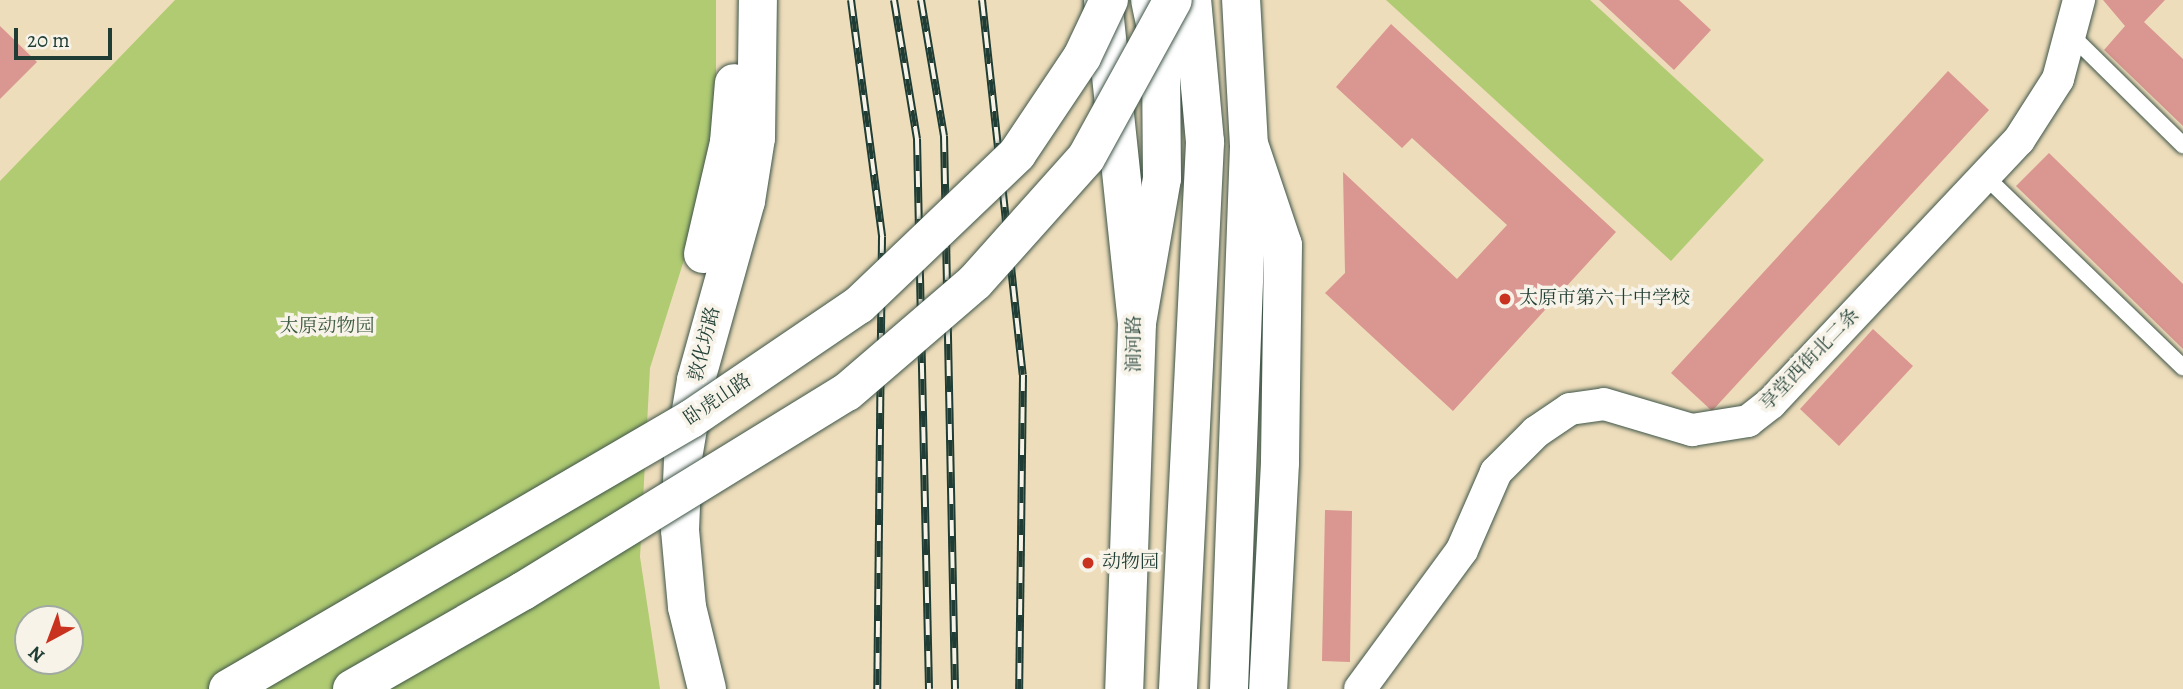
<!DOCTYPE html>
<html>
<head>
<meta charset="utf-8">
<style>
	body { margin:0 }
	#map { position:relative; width:2183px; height:689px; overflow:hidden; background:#edb; font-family:Alegreya,"Noto Serif SC",serif }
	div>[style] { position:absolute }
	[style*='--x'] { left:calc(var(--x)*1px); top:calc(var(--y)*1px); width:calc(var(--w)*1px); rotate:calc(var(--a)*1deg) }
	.green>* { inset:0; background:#b0cb72 }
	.building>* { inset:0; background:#da9690 }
	.roads { filter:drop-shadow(0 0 2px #3e5548) drop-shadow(0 0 2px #3e5548) }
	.lane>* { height:16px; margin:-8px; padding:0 8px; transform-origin:8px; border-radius:8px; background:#fff }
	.street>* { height:32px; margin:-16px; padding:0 16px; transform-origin:16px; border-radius:16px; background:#fff }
	.secondary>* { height:38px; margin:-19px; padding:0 19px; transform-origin:19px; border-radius:19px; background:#fff }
	.primary>* { height:38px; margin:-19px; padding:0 19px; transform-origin:19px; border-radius:19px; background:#fff }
	.rail>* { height:8px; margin-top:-4px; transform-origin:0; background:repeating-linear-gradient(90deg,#f7f3e8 0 16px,#1f3d34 0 32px); box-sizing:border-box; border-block:2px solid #1f3d34 }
	.bridges { filter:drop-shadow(0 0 2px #3e5548) drop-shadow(0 0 2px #3e5548) }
	.highway-bridge>* { height:38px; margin:-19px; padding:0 19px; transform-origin:19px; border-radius:19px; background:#fff }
	.dots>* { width:19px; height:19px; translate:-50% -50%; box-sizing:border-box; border:4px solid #f7f3e8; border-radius:50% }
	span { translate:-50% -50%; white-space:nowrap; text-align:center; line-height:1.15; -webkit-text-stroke:7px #f7f3e8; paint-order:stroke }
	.poi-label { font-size:19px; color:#1f3d34 }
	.left { translate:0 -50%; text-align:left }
	.park-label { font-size:19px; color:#3c5940 }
	.street-label { font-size:19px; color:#1f3d34 }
	.north { position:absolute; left:14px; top:605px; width:70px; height:70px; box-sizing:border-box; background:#f7f3e8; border:2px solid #a1aaa0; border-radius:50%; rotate:221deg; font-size:19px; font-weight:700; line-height:28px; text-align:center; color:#1f3d34 }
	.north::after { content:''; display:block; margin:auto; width:24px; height:32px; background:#c8321e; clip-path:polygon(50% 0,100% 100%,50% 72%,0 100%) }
	.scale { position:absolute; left:14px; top:28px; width:98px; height:32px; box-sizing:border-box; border:4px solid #1f3d34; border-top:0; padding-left:9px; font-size:21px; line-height:24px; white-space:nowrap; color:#1f3d34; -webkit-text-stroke:5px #f7f3e8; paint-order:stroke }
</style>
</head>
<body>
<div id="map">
	<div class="green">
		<div style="clip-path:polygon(evenodd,175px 0,716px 0,716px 102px,701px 206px,650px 368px,640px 557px,660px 689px,0 689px,0 181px,175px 0,28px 619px,70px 619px,70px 661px,28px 661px,28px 619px)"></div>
		<div style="clip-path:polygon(1386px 0,1590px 0,1764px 160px,1671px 261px)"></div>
	</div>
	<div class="building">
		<div style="clip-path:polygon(1599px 0,1679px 0,1711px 30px,1674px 70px)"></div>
		<div style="clip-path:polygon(2103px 0,2165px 0,2144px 22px,2183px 59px,2183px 126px,2104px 50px,2125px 26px)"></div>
		<div style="clip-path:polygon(1391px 24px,1616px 232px,1453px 411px,1325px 293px,1345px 273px,1343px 172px,1457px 279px,1507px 225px,1412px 138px,1402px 148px,1336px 87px)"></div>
		<div style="clip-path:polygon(0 26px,37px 62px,0 99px)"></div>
		<div style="clip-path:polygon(1948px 71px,1989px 110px,1712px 411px,1671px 373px)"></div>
		<div style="clip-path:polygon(2049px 153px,2183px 284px,2183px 349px,2016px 186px)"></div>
		<div style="clip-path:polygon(1873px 329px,1913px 366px,1839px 446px,1800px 409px)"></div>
		<div style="clip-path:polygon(1325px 510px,1352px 511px,1350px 662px,1322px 661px)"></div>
	</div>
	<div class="roads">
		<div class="lane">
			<div style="--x:2072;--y:36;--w:156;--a:44.5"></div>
			<div style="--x:1986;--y:177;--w:274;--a:44"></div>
		</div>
		<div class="street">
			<div style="--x:1360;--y:689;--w:172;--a:-53.7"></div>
			<div style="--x:1462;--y:550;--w:85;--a:-66.4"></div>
			<div style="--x:1496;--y:472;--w:57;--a:-45"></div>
			<div style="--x:1536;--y:432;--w:41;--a:-34.1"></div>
			<div style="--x:1570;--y:409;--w:34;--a:-8"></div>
			<div style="--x:1604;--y:404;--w:92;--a:16.5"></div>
			<div style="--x:1692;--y:430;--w:57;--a:-9.1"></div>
			<div style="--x:1748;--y:421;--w:29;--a:-38"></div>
			<div style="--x:1771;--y:403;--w:361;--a:-46.7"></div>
			<div style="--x:2019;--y:140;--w:72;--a:-57.4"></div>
			<div style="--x:2058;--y:79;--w:82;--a:-75.1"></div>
		</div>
		<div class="secondary">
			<div style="--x:1103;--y:0;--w:325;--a:84"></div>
			<div style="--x:1137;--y:323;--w:366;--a:92"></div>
			<div style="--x:1250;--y:147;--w:103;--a:71.4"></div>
			<div style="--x:1283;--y:245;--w:218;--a:90.8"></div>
			<div style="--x:1280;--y:463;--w:226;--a:93"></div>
			<div style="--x:703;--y:254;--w:115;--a:-76.9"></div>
			<div style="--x:729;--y:142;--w:59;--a:-85.2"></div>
			<div style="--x:707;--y:689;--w:84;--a:-103.7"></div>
			<div style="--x:687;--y:607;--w:77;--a:-95.2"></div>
			<div style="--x:680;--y:530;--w:72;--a:-87.6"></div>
			<div style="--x:683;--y:458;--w:79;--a:-80.5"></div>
			<div style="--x:696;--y:380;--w:186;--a:-74.4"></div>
			<div style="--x:746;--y:201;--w:64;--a:-81"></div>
			<div style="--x:756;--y:138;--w:138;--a:-89.2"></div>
		</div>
		<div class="primary">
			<div style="--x:1137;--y:323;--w:146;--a:-80.2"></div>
			<div style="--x:1162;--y:179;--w:127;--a:-90.5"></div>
			<div style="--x:1161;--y:52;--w:53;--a:-101.9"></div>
			<div style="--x:1178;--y:689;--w:548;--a:-87.17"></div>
			<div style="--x:1205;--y:142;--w:143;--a:-95.2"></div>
			<div style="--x:1229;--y:689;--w:543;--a:-87.89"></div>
			<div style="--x:1249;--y:146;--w:146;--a:-93.1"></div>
		</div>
	</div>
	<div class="rail">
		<div style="--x:851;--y:0;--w:239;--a:82.5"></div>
		<div style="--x:882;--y:237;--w:452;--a:90.6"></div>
		<div style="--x:894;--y:0;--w:141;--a:80.6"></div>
		<div style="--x:917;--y:139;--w:550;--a:88.75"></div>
		<div style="--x:921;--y:0;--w:138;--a:80.4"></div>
		<div style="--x:944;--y:136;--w:553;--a:88.86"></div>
		<div style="--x:982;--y:0;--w:377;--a:83.8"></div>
		<div style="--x:1023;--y:375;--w:314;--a:90.7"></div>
	</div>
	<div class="bridges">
		<div class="highway-bridge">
			<div style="--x:228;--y:689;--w:536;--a:-30.25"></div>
			<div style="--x:691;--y:419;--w:203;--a:-34.2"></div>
			<div style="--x:859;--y:305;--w:219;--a:-43.7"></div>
			<div style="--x:1017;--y:154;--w:117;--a:-56.2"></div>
			<div style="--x:1082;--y:57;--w:63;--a:-64.7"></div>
			<div style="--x:352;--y:689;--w:197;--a:-29.8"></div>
			<div style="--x:523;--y:591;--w:380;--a:-31.6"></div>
			<div style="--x:847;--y:392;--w:169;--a:-40.7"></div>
			<div style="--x:975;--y:282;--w:166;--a:-48.2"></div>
			<div style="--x:1086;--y:158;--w:180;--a:-61.2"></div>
		</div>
	</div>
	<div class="dots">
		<div style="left:1505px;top:299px;background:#c8321e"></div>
		<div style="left:1088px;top:563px;background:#c8321e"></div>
	</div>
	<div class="poi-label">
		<span class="left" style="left:1519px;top:299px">太原市第六十中学校</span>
		<span class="left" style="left:1102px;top:563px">动物园</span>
	</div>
	<div class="park-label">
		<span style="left:327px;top:327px">太原动物园</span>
	</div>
	<div class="street-label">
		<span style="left:705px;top:344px;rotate:-76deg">敦化坊路</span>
		<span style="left:1135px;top:344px;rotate:-90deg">涧河路</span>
		<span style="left:1810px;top:360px;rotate:-46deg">享堂西街北二条</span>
		<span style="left:718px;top:400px;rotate:-34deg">卧虎山路</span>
	</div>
	<div class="north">N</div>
	<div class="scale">20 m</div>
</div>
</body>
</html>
